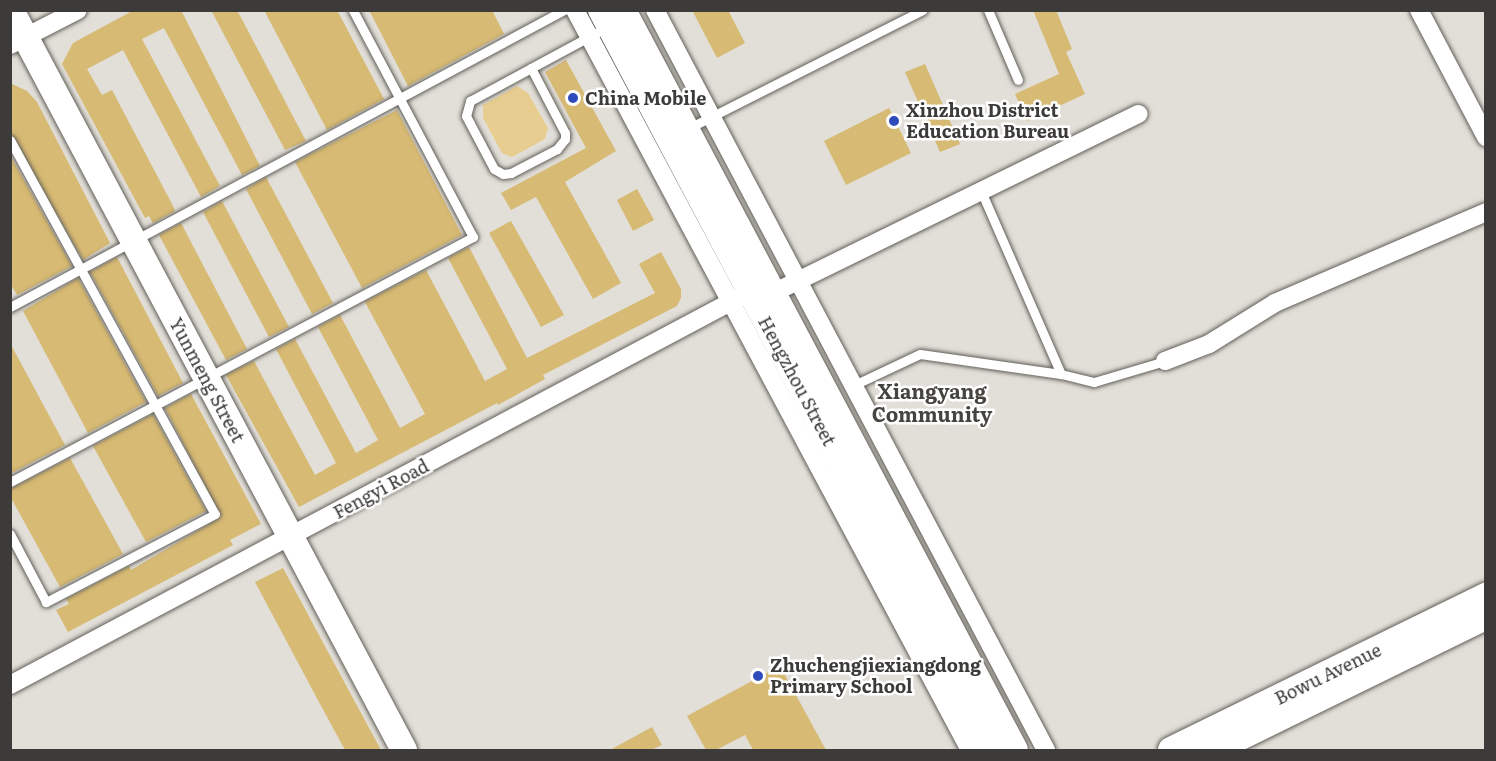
<!DOCTYPE html>
<html>
<head>
<meta charset="utf-8">
<style>
	body { margin:0 }
	#map { position:relative; width:1496px; height:761px; overflow:hidden; background:#e2dfd8; font-family:Literata,serif }
	div>[style] { position:absolute }
	[style*='--x'] { left:calc(var(--x)*1px); top:calc(var(--y)*1px); width:calc(var(--w)*1px); rotate:calc(var(--a)*1deg) }
	.green>* { inset:0; background:#e7ce90 }
	.building>* { inset:0; background:#d7ba73 }
	.roads { filter:drop-shadow(0 0 2px #615f59) drop-shadow(0 0 2px #615f59) }
	.lane>* { height:9px; margin:-4.5px; padding:0 4.5px; transform-origin:4.5px; border-radius:4.5px; background:#fff }
	.street>* { height:18px; margin:-9px; padding:0 9px; transform-origin:9px; border-radius:9px; background:#fff }
	.secondary>* { height:26px; margin:-13px; padding:0 13px; transform-origin:13px; border-radius:13px; background:#fff }
	.dots>* { width:16px; height:16px; translate:-50% -50%; box-sizing:border-box; border:3px solid #fff; border-radius:50% }
	span { translate:-50% -50%; white-space:nowrap; text-align:center; line-height:1.15; -webkit-text-stroke:5px #fff; paint-order:stroke }
	.poi-label { font-size:18px; color:#3d3b39; font-weight:700 }
	.left { translate:0 -50%; text-align:left }
	.street-label { font-size:18px; color:#3d3b39 }
	.neighbourhood-label { font-size:20px; color:#46443e; font-weight:700 }
	.frame { position:absolute; inset:0; border:12px solid #3d3b39; pointer-events:none }
</style>
</head>
<body>
<div id="map">
	<div class="green">
		<div style="clip-path:polygon(517px 86px,528px 93px,548px 128px,545px 139px,512px 157px,502px 153px,483px 118px,483px 105px)"></div>
	</div>
	<div class="building">
		<div style="clip-path:polygon(134px 10px,181px 10px,260px 166px,242px 175px,164px 28px,142px 39px,220px 186px,201px 197px,123px 50px,87px 69px,102px 95px,112px 90px,172px 204px,175px 211px,153px 223px,149px 216px,145px 218px,62px 64px,73px 43px)"></div>
		<div style="clip-path:polygon(211px 10px,237px 10px,306px 141px,285px 150px)"></div>
		<div style="clip-path:polygon(264px 10px,337px 10px,384px 99px,327px 130px)"></div>
		<div style="clip-path:polygon(369px 10px,492px 10px,504px 34px,408px 86px)"></div>
		<div style="clip-path:polygon(692px 10px,728px 10px,745px 43px,717px 58px)"></div>
		<div style="clip-path:polygon(1033px 10px,1056px 10px,1072px 49px,1066px 52px,1085px 94px,1027px 121px,1015px 94px,1059px 74px)"></div>
		<div style="clip-path:polygon(566px 60px,616px 151px,565px 182px,621px 283px,593px 299px,536px 197px,511px 210px,501px 193px,586px 148px,545px 72px)"></div>
		<div style="clip-path:polygon(925px 64px,960px 144px,940px 152px,905px 72px)"></div>
		<div style="clip-path:polygon(10px 83px,27px 91px,37px 102px,110px 243px,83px 260px,10px 133px)"></div>
		<div style="clip-path:polygon(889px 108px,911px 153px,846px 185px,824px 141px)"></div>
		<div style="clip-path:polygon(397px 110px,462px 235px,362px 288px,295px 162px)"></div>
		<div style="clip-path:polygon(10px 155px,72px 266px,17px 295px,10px 283px)"></div>
		<div style="clip-path:polygon(266px 177px,333px 303px,312px 314px,246px 189px)"></div>
		<div style="clip-path:polygon(637px 189px,654px 220px,633px 231px,617px 200px)"></div>
		<div style="clip-path:polygon(222px 201px,289px 327px,269px 337px,203px 212px)"></div>
		<div style="clip-path:polygon(511px 221px,564px 315px,541px 327px,489px 233px)"></div>
		<div style="clip-path:polygon(181px 223px,247px 349px,226px 360px,159px 235px)"></div>
		<div style="clip-path:polygon(469px 247px,527px 358px,655px 293px,639px 264px,661px 252px,681px 289px,681px 298px,677px 306px,543px 375px,545px 379px,498px 405px,497px 403px,299px 507px,226px 375px,254px 361px,315px 475px,336px 463px,276px 349px,295px 339px,356px 453px,378px 440px,318px 327px,340px 315px,400px 428px,425px 414px,365px 302px,368px 300px,426px 270px,485px 381px,507px 369px,448px 258px)"></div>
		<div style="clip-path:polygon(117px 257px,183px 383px,158px 396px,90px 272px)"></div>
		<div style="clip-path:polygon(78px 278px,146px 402px,88px 433px,23px 311px)"></div>
		<div style="clip-path:polygon(10px 343px,65px 445px,10px 474px)"></div>
		<div style="clip-path:polygon(191px 394px,261px 524px,230px 540px,233px 545px,68px 632px,56px 610px,69px 604px,66px 599px,129px 566px,131px 570px,221px 517px,165px 408px)"></div>
		<div style="clip-path:polygon(153px 414px,206px 511px,146px 542px,93px 446px)"></div>
		<div style="clip-path:polygon(70px 458px,123px 554px,60px 587px,10px 496px,10px 489px)"></div>
		<div style="clip-path:polygon(283px 568px,348px 689px,381px 750px,345px 750px,320px 704px,255px 582px)"></div>
		<div style="clip-path:polygon(780px 666px,826px 750px,753px 750px,745px 735px,716px 750px,706px 750px,687px 716px)"></div>
		<div style="clip-path:polygon(652px 727px,662px 745px,651px 750px,610px 750px)"></div>
	</div>
	<div class="roads">
		<div class="lane">
			<div style="--x:988;--y:10;--w:76;--a:66.8"></div>
			<div style="--x:531;--y:68;--w:73;--a:62.4"></div>
			<div style="--x:565;--y:133;--w:6;--a:90"></div>
			<div style="--x:565;--y:139;--w:13;--a:129"></div>
			<div style="--x:557;--y:149;--w:52;--a:152.4"></div>
			<div style="--x:511;--y:173;--w:8;--a:173"></div>
			<div style="--x:503;--y:174;--w:10;--a:-151"></div>
			<div style="--x:494;--y:169;--w:60;--a:-117.8"></div>
			<div style="--x:466;--y:116;--w:16;--a:-75"></div>
			<div style="--x:470;--y:101;--w:69;--a:-28.4"></div>
			<div style="--x:531;--y:68;--w:89;--a:-28.3"></div>
			<div style="--x:687;--y:129;--w:264;--a:-26.8"></div>
			<div style="--x:10;--y:140;--w:426;--a:61.3"></div>
			<div style="--x:215;--y:514;--w:191;--a:152.5"></div>
			<div style="--x:46;--y:602;--w:77;--a:-117.9"></div>
			<div style="--x:981;--y:191;--w:200;--a:66.4"></div>
			<div style="--x:1061;--y:374;--w:34;--a:14"></div>
			<div style="--x:1094;--y:382;--w:74;--a:-16.5"></div>
			<div style="--x:10;--y:307;--w:629;--a:-28.2"></div>
			<div style="--x:854;--y:385;--w:73;--a:-25.2"></div>
			<div style="--x:920;--y:354;--w:142;--a:8.1"></div>
			<div style="--x:10;--y:482;--w:524;--a:-27.89"></div>
			<div style="--x:473;--y:237;--w:257;--a:-117.9"></div>
		</div>
		<div class="street">
			<div style="--x:575;--y:10;--w:839;--a:61.91"></div>
			<div style="--x:655;--y:10;--w:837;--a:62.15"></div>
			<div style="--x:1419;--y:10;--w:144;--a:62.2"></div>
			<div style="--x:10;--y:45;--w:76;--a:-27.2"></div>
			<div style="--x:773;--y:293;--w:407;--a:-26.1"></div>
			<div style="--x:1165;--y:361;--w:47;--a:-21.1"></div>
			<div style="--x:1209;--y:344;--w:78;--a:-31.8"></div>
			<div style="--x:1275;--y:303;--w:230;--a:-23.3"></div>
			<div style="--x:10;--y:685;--w:827;--a:-27.99"></div>
		</div>
		<div class="secondary">
			<div style="--x:11;--y:10;--w:838;--a:62.03"></div>
			<div style="--x:601;--y:10;--w:837;--a:62.09"></div>
			<div style="--x:623;--y:10;--w:837;--a:62.09"></div>
			<div style="--x:1171;--y:750;--w:351;--a:-26.1"></div>
			<div style="--x:1214;--y:750;--w:303;--a:-26.1"></div>
		</div>
	</div>
	<div class="dots">
		<div style="left:573px;top:98px;background:#2e4abb"></div>
		<div style="left:894px;top:121px;background:#2e4abb"></div>
		<div style="left:758px;top:676px;background:#2e4abb"></div>
	</div>
	<div class="poi-label">
		<span class="left" style="left:585px;top:98px">China Mobile</span>
		<span class="left" style="left:906px;top:121px">Xinzhou District<br>Education Bureau</span>
		<span class="left" style="left:770px;top:676px">Zhuchengjiexiangdong<br>Primary School</span>
	</div>
	<div class="street-label">
		<span style="left:207px;top:380px;rotate:62deg">Yunmeng Street</span>
		<span style="left:797px;top:381px;rotate:62deg">Hengzhou Street</span>
		<span style="left:381px;top:489px;rotate:-28deg">Fengyi Road</span>
		<span style="left:1328px;top:674px;rotate:-26deg">Bowu Avenue</span>
	</div>
	<div class="neighbourhood-label">
		<span style="left:932px;top:402px">Xiangyang<br>Community</span>
	</div>
	<div class="frame"></div>
</div>
</body>
</html>
